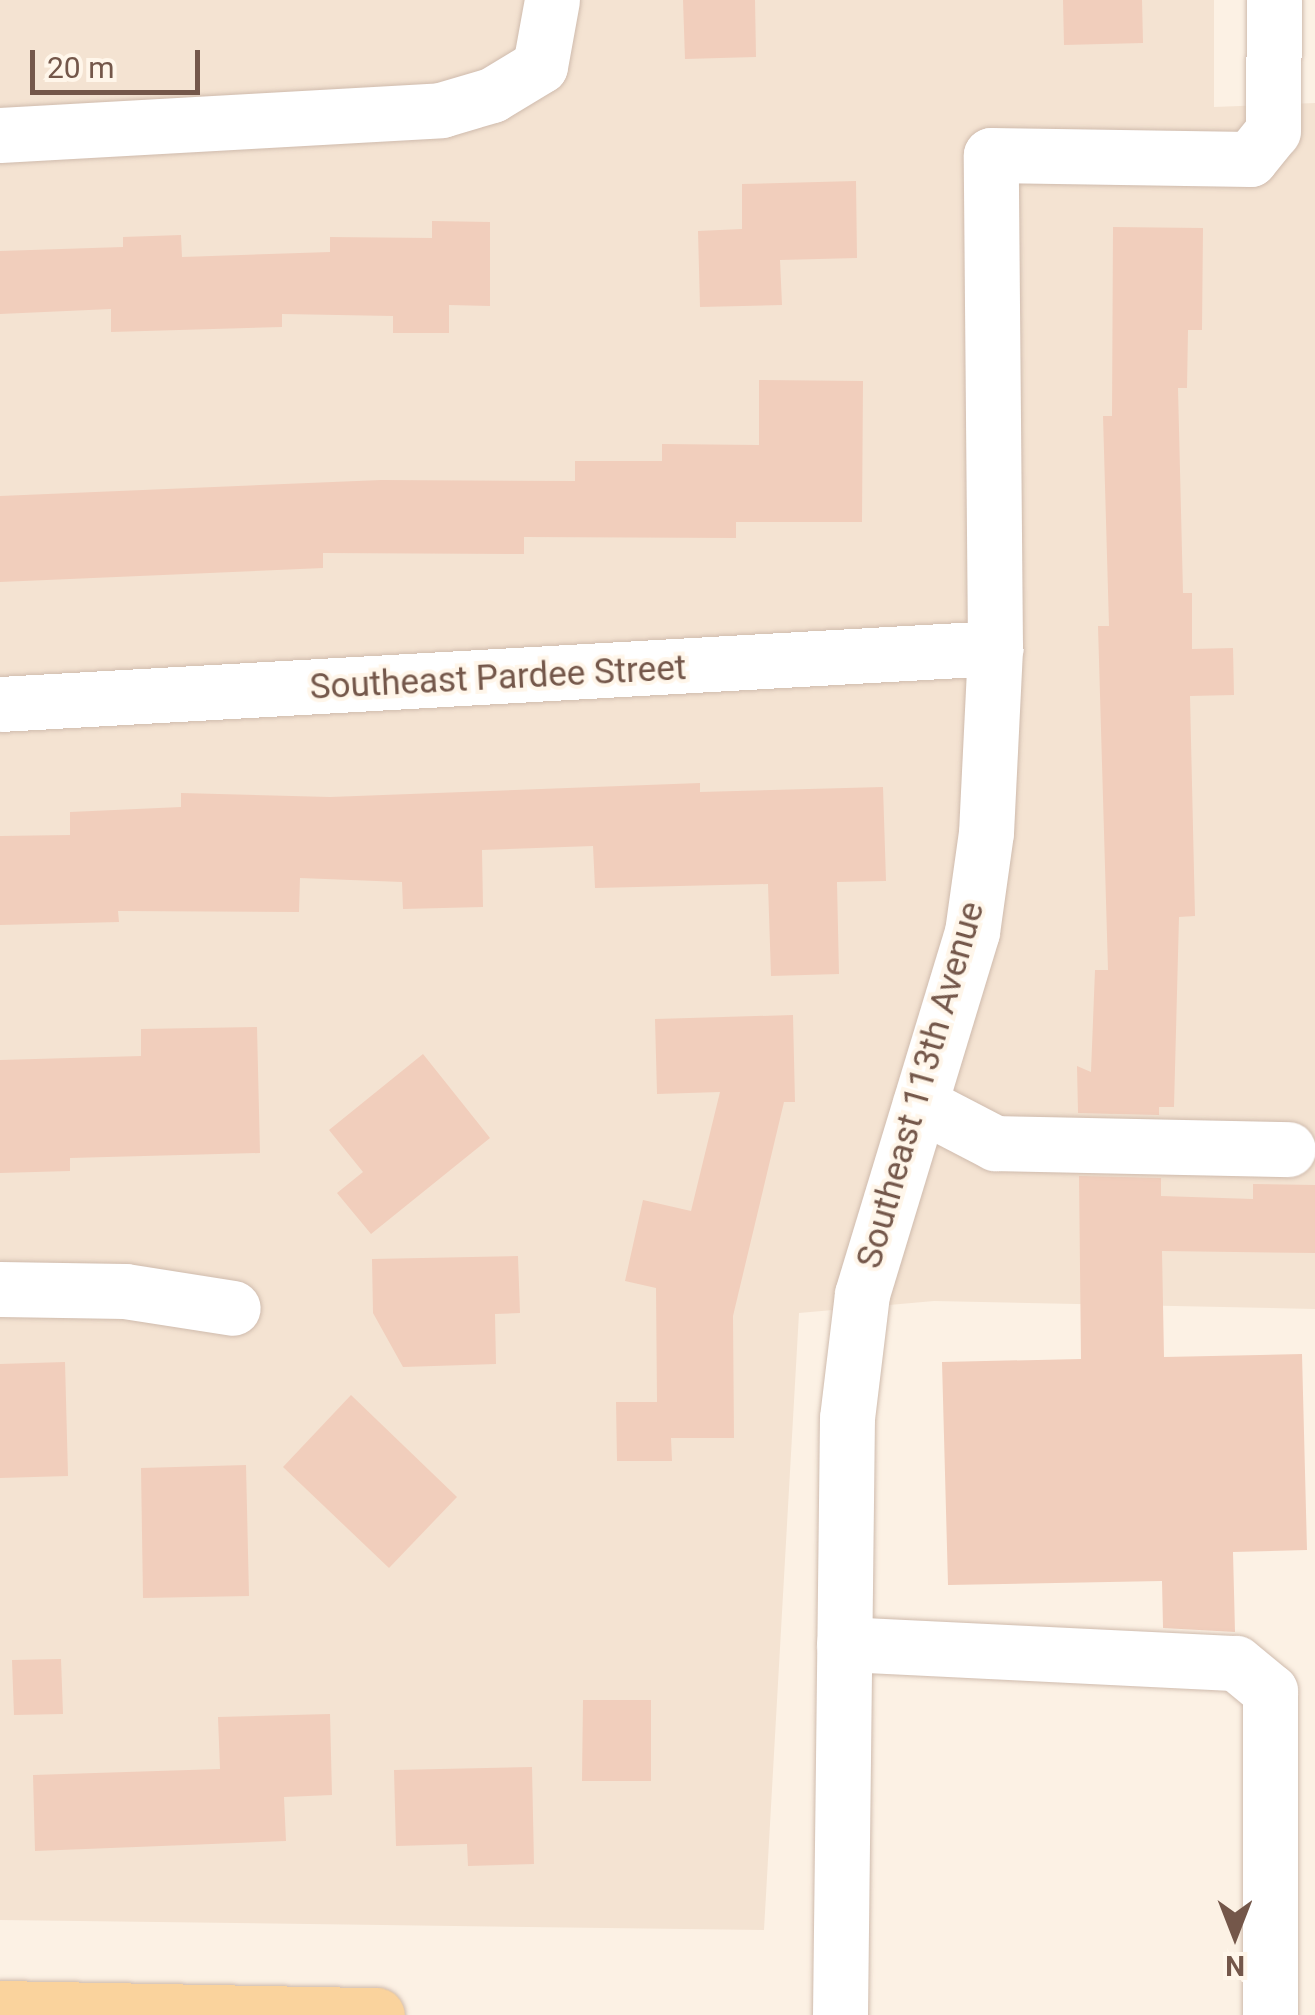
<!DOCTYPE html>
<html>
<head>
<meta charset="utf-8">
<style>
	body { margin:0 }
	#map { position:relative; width:1315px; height:2015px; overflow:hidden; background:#fcf1e4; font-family:Roboto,sans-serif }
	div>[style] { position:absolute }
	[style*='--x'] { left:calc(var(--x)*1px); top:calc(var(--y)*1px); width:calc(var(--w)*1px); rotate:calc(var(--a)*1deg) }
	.residential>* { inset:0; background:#f4e3d2 }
	.building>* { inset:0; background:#f1cebc }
	.roads { filter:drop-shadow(0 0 2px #cfbbad) drop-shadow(0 0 2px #cfbbad) }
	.minor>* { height:55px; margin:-27.5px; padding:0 27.5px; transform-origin:27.5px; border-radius:27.5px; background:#fff }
	.major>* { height:55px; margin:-27.5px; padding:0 27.5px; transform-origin:27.5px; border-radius:27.5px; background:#fad39d }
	span { translate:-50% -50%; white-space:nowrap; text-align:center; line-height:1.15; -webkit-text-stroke:8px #fff6ea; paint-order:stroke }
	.street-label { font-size:35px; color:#74574a }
	.north { position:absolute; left:1185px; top:1885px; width:100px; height:100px; -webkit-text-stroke:8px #fff6ea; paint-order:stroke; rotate:180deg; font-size:28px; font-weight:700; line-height:40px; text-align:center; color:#74574a }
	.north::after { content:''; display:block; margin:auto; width:35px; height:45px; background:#74574a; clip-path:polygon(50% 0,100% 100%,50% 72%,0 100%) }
	.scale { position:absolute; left:30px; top:50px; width:170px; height:45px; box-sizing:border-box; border:5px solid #74574a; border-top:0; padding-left:12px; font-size:30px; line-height:35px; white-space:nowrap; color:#74574a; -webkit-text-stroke:8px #fff6ea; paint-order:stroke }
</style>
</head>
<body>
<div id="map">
	<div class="residential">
		<div style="clip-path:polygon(0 0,1214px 0,1214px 107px,1315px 103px,1315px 1309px,934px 1301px,799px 1313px,764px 1930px,0 1920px)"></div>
	</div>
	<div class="building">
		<div style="clip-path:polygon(683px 0,755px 0,756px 57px,685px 59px)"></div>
		<div style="clip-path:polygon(1063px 0,1142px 0,1143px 43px,1064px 45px)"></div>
		<div style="clip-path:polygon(856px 181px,857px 258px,780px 260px,782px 305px,700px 307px,698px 231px,742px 229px,742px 184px)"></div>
		<div style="clip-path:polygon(432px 221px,490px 222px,490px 306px,449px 305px,449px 333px,393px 333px,393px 316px,282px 314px,282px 327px,111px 332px,111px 309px,0 314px,0 251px,123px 247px,123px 237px,181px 235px,182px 257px,330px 252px,330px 237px,432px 238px)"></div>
		<div style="clip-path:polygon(1113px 227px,1203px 228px,1202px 330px,1188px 330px,1187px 388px,1178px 388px,1183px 593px,1192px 593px,1192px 649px,1233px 648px,1234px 695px,1190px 696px,1195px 916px,1179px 917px,1174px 1107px,1159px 1107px,1159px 1115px,1078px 1113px,1077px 1066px,1091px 1072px,1095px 970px,1108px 970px,1098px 626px,1109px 626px,1103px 416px,1112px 416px)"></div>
		<div style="clip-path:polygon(759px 380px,863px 381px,862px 522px,736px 522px,736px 538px,524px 537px,524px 554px,323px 553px,323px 568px,0 582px,0 496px,381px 480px,575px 481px,575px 461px,662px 461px,662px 444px,759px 445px)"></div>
		<div style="clip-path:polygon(700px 783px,700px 792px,883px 787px,886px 881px,837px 882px,839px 974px,771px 976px,768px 884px,595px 888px,593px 846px,482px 850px,483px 907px,403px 909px,402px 882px,300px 878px,299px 912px,118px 911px,119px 922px,0 925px,0 836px,70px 835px,70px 812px,181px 807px,181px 793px,330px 797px)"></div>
		<div style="clip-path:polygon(793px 1015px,795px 1102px,784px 1102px,733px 1316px,734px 1438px,671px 1438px,672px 1461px,617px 1461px,616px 1402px,657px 1402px,656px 1288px,625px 1281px,643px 1200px,691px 1211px,720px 1092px,657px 1094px,655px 1019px)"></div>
		<div style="clip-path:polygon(257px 1027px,260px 1153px,70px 1158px,70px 1171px,0 1173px,0 1060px,141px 1056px,141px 1029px)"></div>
		<div style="clip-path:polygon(423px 1054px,490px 1138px,371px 1234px,337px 1193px,363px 1172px,329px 1130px)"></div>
		<div style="clip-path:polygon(1079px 1176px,1161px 1178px,1161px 1196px,1253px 1199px,1253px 1184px,1315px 1185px,1315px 1253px,1162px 1251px,1164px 1357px,1302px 1354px,1307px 1550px,1233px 1552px,1235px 1632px,1163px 1628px,1162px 1581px,948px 1585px,942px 1362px,1081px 1359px)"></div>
		<div style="clip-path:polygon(518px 1256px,520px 1313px,495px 1314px,496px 1364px,403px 1367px,373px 1313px,372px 1259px)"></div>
		<div style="clip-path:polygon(65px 1362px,68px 1476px,0 1478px,0 1364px)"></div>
		<div style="clip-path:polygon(351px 1395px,457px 1497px,389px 1568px,283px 1467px)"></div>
		<div style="clip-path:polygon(246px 1465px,249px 1596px,143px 1598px,141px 1468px)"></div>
		<div style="clip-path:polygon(61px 1659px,63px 1714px,14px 1715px,12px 1660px)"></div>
		<div style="clip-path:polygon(583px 1700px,651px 1700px,651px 1781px,582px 1781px)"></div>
		<div style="clip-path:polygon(330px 1714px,332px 1795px,284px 1797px,286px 1841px,35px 1851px,33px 1775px,220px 1769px,218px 1717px)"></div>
		<div style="clip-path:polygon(532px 1767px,534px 1864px,468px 1866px,467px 1844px,396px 1846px,394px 1770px)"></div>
	</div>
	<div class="roads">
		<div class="minor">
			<div style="--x:1273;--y:131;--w:131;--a:-89.6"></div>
			<div style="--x:0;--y:135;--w:442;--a:-3.2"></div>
			<div style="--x:441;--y:110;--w:53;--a:-16.4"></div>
			<div style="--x:492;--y:95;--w:56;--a:-31.1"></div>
			<div style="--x:540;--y:66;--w:67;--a:-79.7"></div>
			<div style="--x:0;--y:704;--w:997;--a:-3.22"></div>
			<div style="--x:920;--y:1104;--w:85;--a:27.5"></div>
			<div style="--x:995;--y:1143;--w:293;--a:1.2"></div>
			<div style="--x:0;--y:1289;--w:125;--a:0.9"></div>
			<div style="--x:125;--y:1291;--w:109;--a:8.9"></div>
			<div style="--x:844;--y:1644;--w:392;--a:2.8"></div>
			<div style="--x:1236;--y:1663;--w:44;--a:39.5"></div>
			<div style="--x:1270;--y:1691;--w:324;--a:90"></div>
			<div style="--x:840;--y:2015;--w:597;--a:-89.33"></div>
			<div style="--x:847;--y:1418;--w:125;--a:-83.1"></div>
			<div style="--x:862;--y:1294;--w:378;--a:-73.1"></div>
			<div style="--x:972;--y:932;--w:100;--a:-82"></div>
			<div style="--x:986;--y:833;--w:185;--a:-87.2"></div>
			<div style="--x:995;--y:648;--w:493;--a:-90.5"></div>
			<div style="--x:991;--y:155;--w:259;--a:0.9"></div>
			<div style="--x:1250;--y:159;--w:36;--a:-51"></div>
		</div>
		<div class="major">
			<div style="--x:0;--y:2008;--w:377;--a:1.1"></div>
		</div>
	</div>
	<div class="street-label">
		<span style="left:498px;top:678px;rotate:-3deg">Southeast Pardee Street</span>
		<span style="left:921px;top:1085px;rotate:-74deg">Southeast 113th Avenue</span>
	</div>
	<div class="north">N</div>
	<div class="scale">20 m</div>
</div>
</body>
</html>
